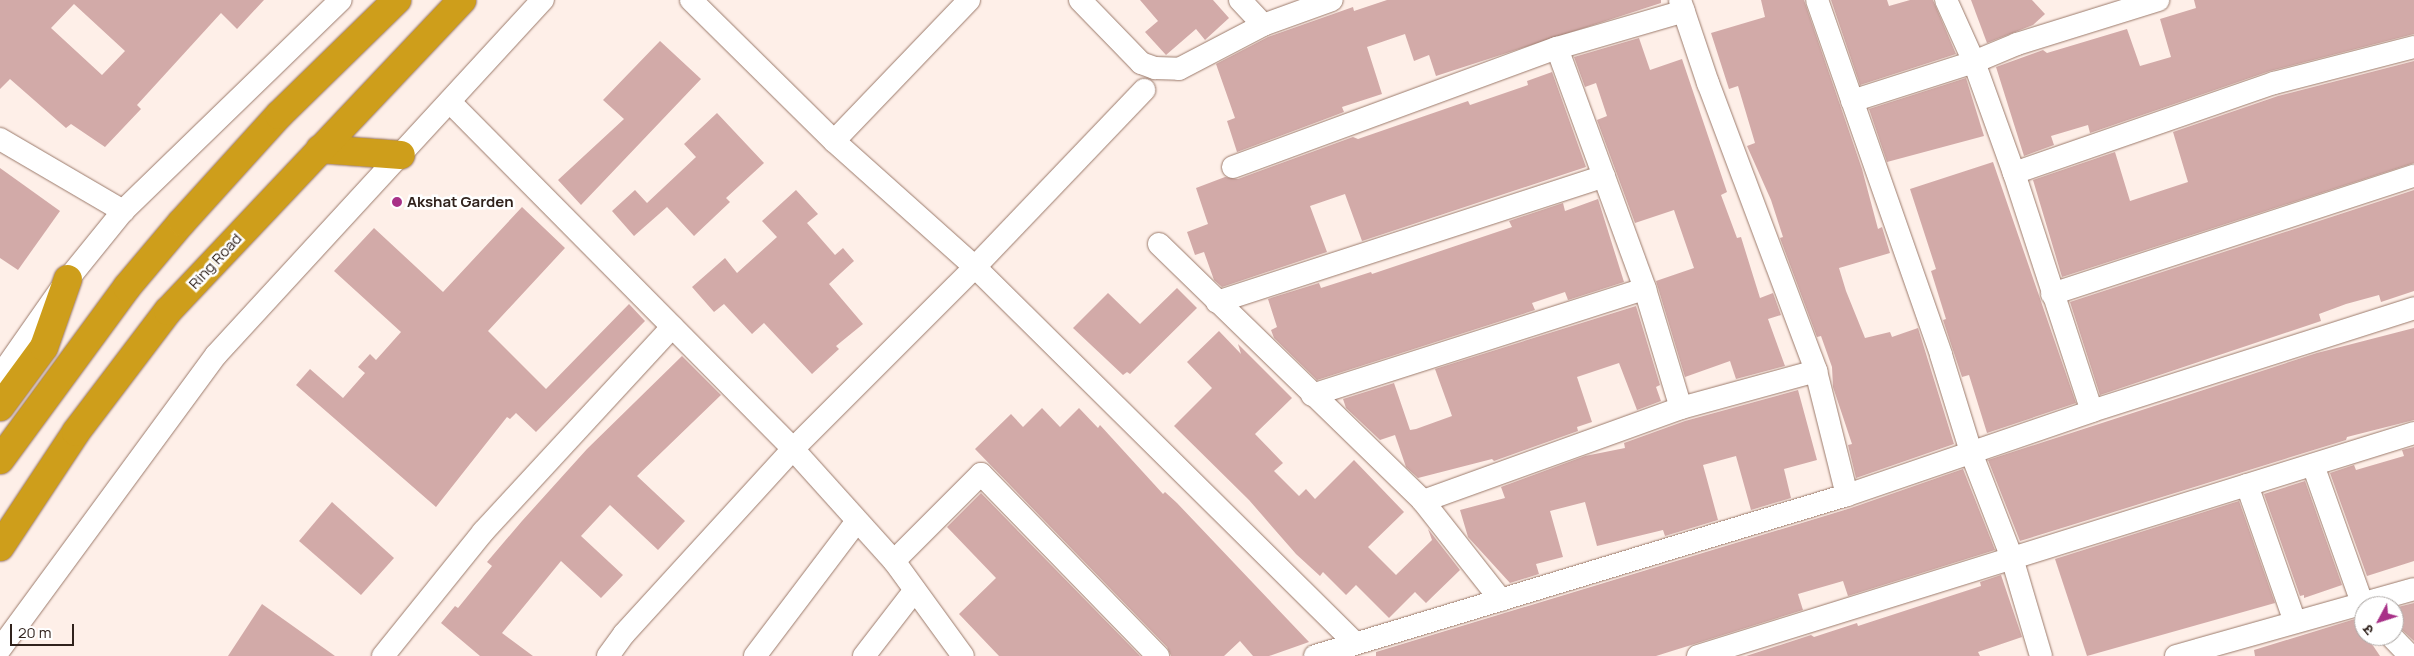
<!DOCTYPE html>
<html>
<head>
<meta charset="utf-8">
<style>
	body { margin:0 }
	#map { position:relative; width:2414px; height:656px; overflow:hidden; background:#feefe8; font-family:Manrope,"Noto Sans Devanagari",sans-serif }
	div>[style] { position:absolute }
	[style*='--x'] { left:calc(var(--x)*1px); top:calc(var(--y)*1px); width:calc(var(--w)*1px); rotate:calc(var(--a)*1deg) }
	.building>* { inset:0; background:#d2aaa8 }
	.roads { filter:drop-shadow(0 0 1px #9b7a6b) drop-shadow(0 0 1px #9b7a6b) }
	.minor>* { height:22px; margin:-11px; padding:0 11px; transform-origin:11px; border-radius:11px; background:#fff }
	.highway>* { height:28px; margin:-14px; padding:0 14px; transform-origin:14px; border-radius:14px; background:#ce9e1b }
	.dots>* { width:14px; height:14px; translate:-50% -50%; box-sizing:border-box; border:2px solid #fff; border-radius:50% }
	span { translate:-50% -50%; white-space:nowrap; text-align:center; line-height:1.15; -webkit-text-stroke:5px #fff; paint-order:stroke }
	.poi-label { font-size:15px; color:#30221c; font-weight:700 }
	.left { translate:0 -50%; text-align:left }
	.street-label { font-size:15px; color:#30221c }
	.north { position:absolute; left:2354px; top:596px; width:50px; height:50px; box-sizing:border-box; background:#fff; border:1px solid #aca7a4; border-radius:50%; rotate:230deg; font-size:14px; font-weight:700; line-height:20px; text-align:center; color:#30221c }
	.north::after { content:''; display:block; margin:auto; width:18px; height:22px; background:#a83188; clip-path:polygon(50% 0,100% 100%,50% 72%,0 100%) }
	.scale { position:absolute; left:10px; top:624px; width:64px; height:22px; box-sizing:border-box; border:2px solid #30221c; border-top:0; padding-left:6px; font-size:15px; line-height:18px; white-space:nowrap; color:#30221c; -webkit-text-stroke:4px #fff; paint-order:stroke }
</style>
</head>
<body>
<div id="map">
	<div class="building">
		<div style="clip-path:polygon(evenodd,0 0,264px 0,237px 29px,221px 13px,137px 105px,141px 109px,105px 147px,71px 124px,66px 128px,10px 79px,0 89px,0 0,74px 4px,125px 51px,102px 75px,51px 28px,74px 4px)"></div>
		<div style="clip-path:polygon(1140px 0,1213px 0,1229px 18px,1205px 40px,1196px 29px,1166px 55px,1145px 32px,1158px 21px)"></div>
		<div style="clip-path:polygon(1387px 0,1661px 0,1661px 3px,1436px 76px,1429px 55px,1414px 61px,1405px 34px,1367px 47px,1382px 94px,1342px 107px,1344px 112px,1237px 152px,1227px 121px,1235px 118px,1216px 64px,1268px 37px,1353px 7px,1354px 11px)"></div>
		<div style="clip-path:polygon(1761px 0,1804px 0,1862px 169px,1878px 229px,1882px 227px,1890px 253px,1839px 268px,1846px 291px,1865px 338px,1890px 332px,1892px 337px,1918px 328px,1954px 444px,1856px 478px,1848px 445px,1852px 444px,1833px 387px,1832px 367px,1821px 336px,1817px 337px,1780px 238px,1783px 237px,1771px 200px,1747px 146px,1755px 143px,1738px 86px,1729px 89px,1711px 33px,1765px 17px)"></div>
		<div style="clip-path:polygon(1831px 0,1887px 0,1889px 6px,1910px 0,1933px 0,1956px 54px,1860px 85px)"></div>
		<div style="clip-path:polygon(1971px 0,2032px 0,2045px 14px,2033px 25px,1987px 43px)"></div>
		<div style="clip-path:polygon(2194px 0,2414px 0,2414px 34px,2270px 71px,2090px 133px,2088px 125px,2051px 136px,2054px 145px,2024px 156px,1996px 67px,2043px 50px,2047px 53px,2127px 29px,2140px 66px,2171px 57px,2160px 19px,2196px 8px)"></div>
		<div style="clip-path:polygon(1639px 38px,1650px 70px,1682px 59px,1727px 192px,1721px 195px,1737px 238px,1741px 237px,1760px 298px,1773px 293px,1781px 315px,1768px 319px,1785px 366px,1736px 379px,1730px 361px,1685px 377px,1656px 281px,1694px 268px,1674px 210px,1635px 223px,1597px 120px,1607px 116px,1596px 83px,1585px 87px,1574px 57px)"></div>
		<div style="clip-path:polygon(660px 41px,701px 79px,581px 205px,558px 180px,624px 119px,603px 100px)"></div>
		<div style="clip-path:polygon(2414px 61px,2414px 163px,2062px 277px,2033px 180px,2115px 152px,2130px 201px,2188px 182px,2173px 132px,2278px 96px)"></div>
		<div style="clip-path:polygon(1552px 72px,1586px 167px,1362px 241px,1345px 194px,1310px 206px,1327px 252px,1222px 287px,1214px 280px,1204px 252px,1195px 255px,1187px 232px,1208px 224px,1196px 188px,1225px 177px,1238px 179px,1353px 137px,1358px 139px,1468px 101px,1470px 105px,1528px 85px,1527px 81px)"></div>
		<div style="clip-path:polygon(1966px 78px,1984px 136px,1887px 162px,1869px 109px)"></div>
		<div style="clip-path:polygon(717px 113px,764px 163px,726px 198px,730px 202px,694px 236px,667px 207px,634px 236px,612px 211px,635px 190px,647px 203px,696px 157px,684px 144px)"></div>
		<div style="clip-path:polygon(1993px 162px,2076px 403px,1987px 433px,1969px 375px,1962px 377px,1943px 320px,1946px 319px,1931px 271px,1936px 269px,1910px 189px)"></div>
		<div style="clip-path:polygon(0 168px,60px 211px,18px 270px,0 258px)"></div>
		<div style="clip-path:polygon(796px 190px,818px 214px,807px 223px,835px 255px,843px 248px,854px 261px,829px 284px,863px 324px,836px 346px,839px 349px,812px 374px,764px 323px,752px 334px,724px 304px,714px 312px,692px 287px,725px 258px,737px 273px,777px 237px,762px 221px)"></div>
		<div style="clip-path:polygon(2414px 190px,2414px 291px,2381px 302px,2379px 295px,2346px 304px,2319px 314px,2321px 321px,2100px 395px,2070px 302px)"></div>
		<div style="clip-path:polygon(1598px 199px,1624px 282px,1568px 300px,1565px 292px,1532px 303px,1535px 310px,1317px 380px,1274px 338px,1271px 330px,1277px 327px,1268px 299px,1319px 283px,1321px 288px,1371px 272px,1372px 274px,1512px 227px,1509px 221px,1563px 203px,1565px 211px)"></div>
		<div style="clip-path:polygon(522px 207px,565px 248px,488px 331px,546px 389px,629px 304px,645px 321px,536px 432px,516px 413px,510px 419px,507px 417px,436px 507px,296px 385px,310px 369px,343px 398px,365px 373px,358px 367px,370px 354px,376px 360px,401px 332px,334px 271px,374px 228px,443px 292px)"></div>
		<div style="clip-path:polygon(1177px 288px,1197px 308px,1130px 374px,1127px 372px,1123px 375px,1073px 328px,1108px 293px,1140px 324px)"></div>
		<div style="clip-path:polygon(1636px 306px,1660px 385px,1656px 387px,1661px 401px,1637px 410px,1619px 363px,1577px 377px,1592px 422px,1577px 427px,1578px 431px,1494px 461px,1492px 459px,1418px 478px,1406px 467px,1395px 435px,1380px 440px,1346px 408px,1343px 399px,1394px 383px,1410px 430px,1416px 429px,1452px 416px,1435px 369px)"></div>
		<div style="clip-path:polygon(2414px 328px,2414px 420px,2347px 437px,2346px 440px,2020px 541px,1988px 460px,2317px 353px)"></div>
		<div style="clip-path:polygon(1219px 331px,1241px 354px,1238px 344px,1292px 398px,1255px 434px,1283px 463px,1274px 471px,1299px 496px,1306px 489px,1315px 499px,1354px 460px,1404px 512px,1368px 547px,1396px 575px,1432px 540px,1428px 529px,1460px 570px,1426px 603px,1415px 592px,1389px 618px,1356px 585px,1346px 595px,1323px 572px,1320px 576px,1296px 554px,1249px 500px,1174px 426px,1212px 388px,1187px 362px)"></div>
		<div style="clip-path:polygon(682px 356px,721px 395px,637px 476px,685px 521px,658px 550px,610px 505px,581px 536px,623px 575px,601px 598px,561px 561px,502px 633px,533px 656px,480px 656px,441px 623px,455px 606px,458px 608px,492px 566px,487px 562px,522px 521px,587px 449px)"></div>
		<div style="clip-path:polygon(1798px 390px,1817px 460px,1784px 469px,1791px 498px,1751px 510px,1736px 456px,1703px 465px,1718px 520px,1665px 536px,1663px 530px,1597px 546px,1585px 502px,1550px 511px,1563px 557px,1536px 564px,1539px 574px,1510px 583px,1468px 537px,1460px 510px,1505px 498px,1501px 487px,1585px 456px,1625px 448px,1624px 443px,1685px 421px)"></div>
		<div style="clip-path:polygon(1042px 408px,1060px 427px,1079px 408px,1098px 428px,1100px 425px,1163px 494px,1165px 492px,1177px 503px,1309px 642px,1269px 656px,1253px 656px,1240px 641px,1224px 656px,1171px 656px,1167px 647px,975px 449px,1011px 414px,1023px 427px)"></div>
		<div style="clip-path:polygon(2414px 447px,2414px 561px,2367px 576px,2330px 473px,2354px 465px,2356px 470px,2404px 456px,2402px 450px)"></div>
		<div style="clip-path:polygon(1963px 469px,1995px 550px,1848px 596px,1843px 581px,1798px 594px,1803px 610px,1656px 656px,1376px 656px,1376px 652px,1851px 508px)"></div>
		<div style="clip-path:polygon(2305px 481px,2342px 585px,2304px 598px,2304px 595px,2300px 596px,2264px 494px)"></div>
		<div style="clip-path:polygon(981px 493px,1140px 656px,999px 656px,959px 614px,996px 578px,947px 527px)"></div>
		<div style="clip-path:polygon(2239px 501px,2275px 603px,2087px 656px,2055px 559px)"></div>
		<div style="clip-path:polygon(332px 502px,394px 558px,361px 595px,299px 541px)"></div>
		<div style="clip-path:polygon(2001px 575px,2022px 637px,1978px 652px,1980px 656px,1746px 656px,1811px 635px,1814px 637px,1857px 623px,1858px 626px,1981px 586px,1980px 582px)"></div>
		<div style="clip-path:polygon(2414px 603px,2414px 641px,2397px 625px,2394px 614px,2394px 608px)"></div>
		<div style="clip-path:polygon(262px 604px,335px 656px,228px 656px)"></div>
		<div style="clip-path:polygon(2355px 619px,2380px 656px,2255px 656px,2254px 650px)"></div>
	</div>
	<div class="roads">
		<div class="minor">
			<div style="--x:691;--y:0;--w:201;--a:44.6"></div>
			<div style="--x:834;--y:141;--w:189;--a:41.8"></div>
			<div style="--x:975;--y:267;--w:533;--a:44.7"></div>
			<div style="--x:1080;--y:0;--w:88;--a:45.9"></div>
			<div style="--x:1141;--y:63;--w:15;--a:20"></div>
			<div style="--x:1155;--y:68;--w:24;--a:2"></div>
			<div style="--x:1179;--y:69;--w:95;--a:-27.6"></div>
			<div style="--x:1263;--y:25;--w:73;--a:-19.9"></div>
			<div style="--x:1240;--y:0;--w:34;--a:47"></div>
			<div style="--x:1680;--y:0;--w:88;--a:71.4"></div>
			<div style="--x:1708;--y:83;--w:308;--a:69.4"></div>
			<div style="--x:1816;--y:371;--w:128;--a:76"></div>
			<div style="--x:1817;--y:0;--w:376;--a:70.7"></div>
			<div style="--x:1941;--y:355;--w:105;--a:72.8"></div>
			<div style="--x:1972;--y:455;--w:110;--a:68.8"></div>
			<div style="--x:2012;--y:558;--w:102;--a:73.5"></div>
			<div style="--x:1946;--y:0;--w:68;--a:65.7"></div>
			<div style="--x:1974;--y:62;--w:118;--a:70.2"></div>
			<div style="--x:2014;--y:173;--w:250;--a:71.9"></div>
			<div style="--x:1557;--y:48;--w:257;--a:69.9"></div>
			<div style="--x:1645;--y:289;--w:124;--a:73.2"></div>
			<div style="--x:1852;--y:101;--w:128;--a:-17.7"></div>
			<div style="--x:1974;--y:62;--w:47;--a:-22.7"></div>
			<div style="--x:2017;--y:44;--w:148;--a:-17.3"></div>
			<div style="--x:450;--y:102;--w:488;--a:45.3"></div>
			<div style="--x:793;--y:449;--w:151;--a:48"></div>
			<div style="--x:894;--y:561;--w:117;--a:54"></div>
			<div style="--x:0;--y:139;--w:143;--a:30.3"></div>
			<div style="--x:834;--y:141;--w:195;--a:-46.2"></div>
			<div style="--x:1233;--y:167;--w:345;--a:-20.2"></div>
			<div style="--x:1557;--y:48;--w:132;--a:-16.2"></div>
			<div style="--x:2014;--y:173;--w:275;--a:-19.1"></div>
			<div style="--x:2274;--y:83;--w:145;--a:-14.4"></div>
			<div style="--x:1159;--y:244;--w:368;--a:44.2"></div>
			<div style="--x:1423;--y:501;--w:126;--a:51.8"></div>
			<div style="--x:2052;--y:294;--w:381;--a:-18.1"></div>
			<div style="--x:1217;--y:302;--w:407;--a:-18"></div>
			<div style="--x:0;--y:376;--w:118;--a:-55"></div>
			<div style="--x:68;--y:279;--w:87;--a:-51"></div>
			<div style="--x:123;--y:211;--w:303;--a:-44.1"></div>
			<div style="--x:1312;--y:395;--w:349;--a:-17.7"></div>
			<div style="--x:2313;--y:465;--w:152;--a:70.4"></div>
			<div style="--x:2247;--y:485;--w:145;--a:70.7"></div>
			<div style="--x:1423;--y:501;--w:274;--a:-19.8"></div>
			<div style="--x:1681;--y:408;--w:140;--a:-15.3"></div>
			<div style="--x:894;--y:561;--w:123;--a:-45"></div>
			<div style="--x:981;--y:474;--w:254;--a:45.8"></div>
			<div style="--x:2391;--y:636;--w:28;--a:46"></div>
			<div style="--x:0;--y:649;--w:365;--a:-53.7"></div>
			<div style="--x:216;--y:355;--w:483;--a:-47.4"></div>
			<div style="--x:383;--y:656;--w:159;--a:-51.1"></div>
			<div style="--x:483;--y:532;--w:279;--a:-47.3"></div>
			<div style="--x:608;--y:656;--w:27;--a:-54"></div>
			<div style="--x:624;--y:634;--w:251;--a:-47.6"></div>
			<div style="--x:793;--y:449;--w:257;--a:-45"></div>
			<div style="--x:975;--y:267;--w:245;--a:-46.3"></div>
			<div style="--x:755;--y:656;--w:169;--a:-52.9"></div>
			<div style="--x:864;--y:656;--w:83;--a:-52.3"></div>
			<div style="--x:1315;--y:656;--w:556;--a:-16.84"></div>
			<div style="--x:1847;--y:495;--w:259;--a:-18.9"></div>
			<div style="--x:2092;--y:411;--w:338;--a:-17.7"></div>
			<div style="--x:1698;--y:656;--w:750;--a:-17.3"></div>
			<div style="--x:2176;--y:656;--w:247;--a:-15.7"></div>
		</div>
		<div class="highway">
			<div style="--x:320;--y:149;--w:81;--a:4.2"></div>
			<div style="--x:0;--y:407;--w:74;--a:-53.7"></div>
			<div style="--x:44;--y:347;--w:72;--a:-70.6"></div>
			<div style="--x:0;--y:460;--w:215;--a:-53.7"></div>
			<div style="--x:127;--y:287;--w:85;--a:-49.8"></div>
			<div style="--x:182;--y:222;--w:144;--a:-47.8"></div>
			<div style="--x:279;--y:115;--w:165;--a:-44.3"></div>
			<div style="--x:0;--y:547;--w:138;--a:-56.5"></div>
			<div style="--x:76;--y:432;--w:152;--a:-52.8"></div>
			<div style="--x:168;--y:311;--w:428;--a:-46.6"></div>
		</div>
	</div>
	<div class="dots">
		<div style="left:397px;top:202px;background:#a83188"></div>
	</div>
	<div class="poi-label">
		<span class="left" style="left:407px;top:202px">Akshat Garden</span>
	</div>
	<div class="street-label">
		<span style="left:215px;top:261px;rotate:-47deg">Ring Road</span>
	</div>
	<div class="north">उ</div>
	<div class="scale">20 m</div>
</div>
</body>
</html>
